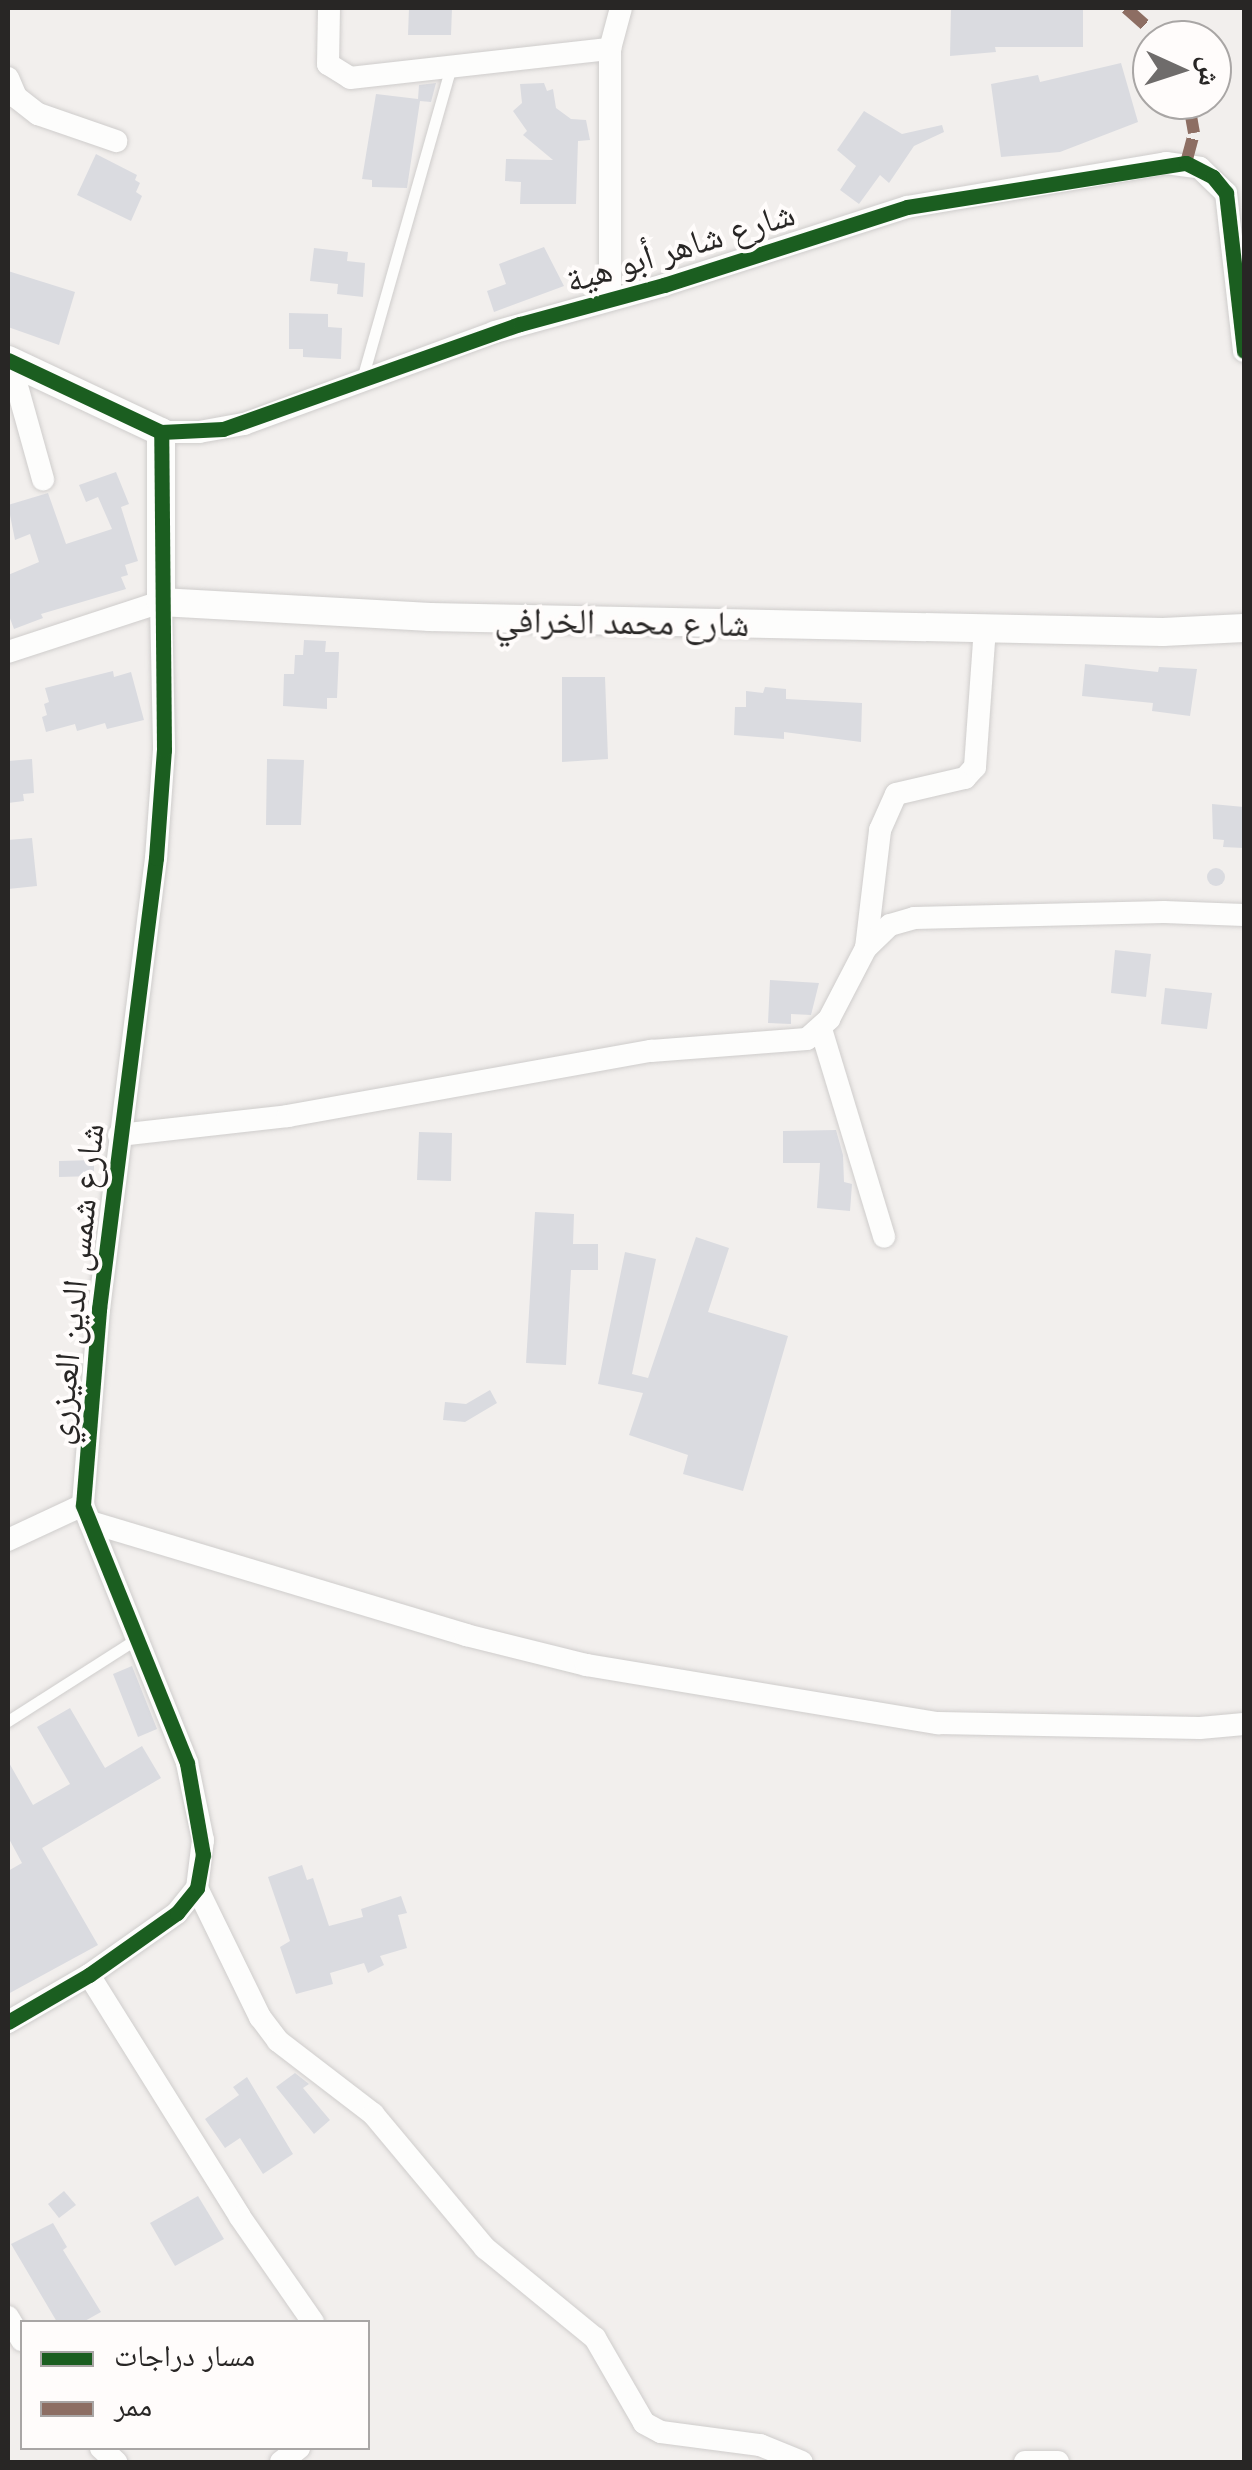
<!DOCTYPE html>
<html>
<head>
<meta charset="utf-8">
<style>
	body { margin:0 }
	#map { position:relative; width:1252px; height:2470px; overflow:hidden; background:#f2efed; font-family:"Golos Text","Noto Naskh Arabic",sans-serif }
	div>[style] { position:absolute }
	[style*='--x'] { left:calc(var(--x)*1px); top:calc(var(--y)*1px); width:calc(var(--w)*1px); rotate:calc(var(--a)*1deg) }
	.building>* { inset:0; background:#dadbe0 }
	.round { border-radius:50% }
	.roads { filter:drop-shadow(0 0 2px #cfcdcc) drop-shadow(0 0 2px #cfcdcc) }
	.service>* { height:11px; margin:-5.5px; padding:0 5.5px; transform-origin:5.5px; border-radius:5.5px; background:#fdfdfc }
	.minor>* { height:22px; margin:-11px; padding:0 11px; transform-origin:11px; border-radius:11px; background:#fdfdfc }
	.tertiary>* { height:28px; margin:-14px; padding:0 14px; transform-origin:14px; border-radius:14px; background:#fdfdfc }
	.quiet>* { height:12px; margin-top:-6px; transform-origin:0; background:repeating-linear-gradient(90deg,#8d6e63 0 25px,transparent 0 37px) }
	.cycleway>* { height:15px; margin:-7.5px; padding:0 7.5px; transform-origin:7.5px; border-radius:7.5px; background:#1b5e20 }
	span { translate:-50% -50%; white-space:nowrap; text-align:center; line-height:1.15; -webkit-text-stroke:8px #fffcfb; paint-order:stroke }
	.street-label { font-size:35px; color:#282625 }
	.frame { position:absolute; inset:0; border:10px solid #282625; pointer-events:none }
	.legend { position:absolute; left:20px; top:2320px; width:350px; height:130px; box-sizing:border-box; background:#fffcfb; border:2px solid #a9a6a5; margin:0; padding:12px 18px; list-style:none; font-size:30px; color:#282625 }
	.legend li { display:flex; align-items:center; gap:20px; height:50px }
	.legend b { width:50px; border:2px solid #a9a6a5 }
	.north { position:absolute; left:1132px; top:20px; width:100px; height:100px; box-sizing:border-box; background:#fffcfb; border:2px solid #a9a6a5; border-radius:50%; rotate:93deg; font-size:28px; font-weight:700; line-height:40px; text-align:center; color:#282625 }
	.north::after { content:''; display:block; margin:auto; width:35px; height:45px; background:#6f6c6b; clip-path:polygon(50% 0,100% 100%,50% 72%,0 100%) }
</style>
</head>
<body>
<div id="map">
	<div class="building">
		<div style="clip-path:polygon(409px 8px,452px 8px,451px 35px,408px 35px)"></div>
		<div style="clip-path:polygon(951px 8px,1083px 8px,1083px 47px,995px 47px,996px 52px,950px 56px)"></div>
		<div style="clip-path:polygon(1121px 63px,1138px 122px,1060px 152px,1001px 157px,991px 84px,1038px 75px,1040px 82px)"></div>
		<div style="clip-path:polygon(436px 83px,431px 102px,420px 101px,407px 188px,372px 187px,372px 180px,362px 179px,376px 94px,418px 99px,419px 85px)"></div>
		<div style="clip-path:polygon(544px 83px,547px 91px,553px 89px,556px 108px,571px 119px,586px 120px,590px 140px,578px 141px,576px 204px,520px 204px,521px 182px,505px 181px,506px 159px,553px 160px,523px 135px,527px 131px,513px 111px,522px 103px,520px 84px)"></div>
		<div style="clip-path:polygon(864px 111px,902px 134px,942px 125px,944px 132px,914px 146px,889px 183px,880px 175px,859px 204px,840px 190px,856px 166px,837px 150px)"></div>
		<div style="clip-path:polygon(96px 154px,137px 175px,135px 180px,140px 183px,136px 192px,142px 196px,131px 221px,77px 195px)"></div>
		<div style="clip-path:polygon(544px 247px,564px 286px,494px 312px,487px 291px,506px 284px,499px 264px)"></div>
		<div style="clip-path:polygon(314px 248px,348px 252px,347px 261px,365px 263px,363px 297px,337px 294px,338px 284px,310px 281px)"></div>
		<div style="clip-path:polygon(8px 271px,75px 292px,59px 345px,8px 327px)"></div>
		<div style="clip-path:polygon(289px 313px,328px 314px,328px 327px,342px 328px,341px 359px,303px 357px,303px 349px,289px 349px)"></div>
		<div style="clip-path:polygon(116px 472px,129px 504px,121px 507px,138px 561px,125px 565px,128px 575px,121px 577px,126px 589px,41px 614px,43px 618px,14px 629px,8px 613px,8px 575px,39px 562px,30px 534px,15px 540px,8px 505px,48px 493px,66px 544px,112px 529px,98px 497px,86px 502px,79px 485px)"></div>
		<div style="clip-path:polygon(304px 640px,326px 641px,325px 652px,339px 652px,337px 698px,327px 698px,327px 709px,283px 706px,284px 674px,294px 674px,295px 655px,303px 655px)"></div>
		<div style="clip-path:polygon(1085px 664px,1158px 672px,1159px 667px,1197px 669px,1190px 716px,1152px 711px,1153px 703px,1082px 696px)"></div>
		<div style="clip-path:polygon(113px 671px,114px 677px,131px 672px,144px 720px,107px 729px,105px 723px,77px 731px,75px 724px,46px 732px,42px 717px,47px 715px,44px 704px,49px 702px,45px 688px)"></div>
		<div style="clip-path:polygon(562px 677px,605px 677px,608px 759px,562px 762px)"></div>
		<div style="clip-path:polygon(765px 687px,786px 689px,786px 699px,862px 703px,861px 742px,784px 732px,784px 739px,734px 735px,735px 707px,746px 707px,746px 691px,763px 693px)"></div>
		<div style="clip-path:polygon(32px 759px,34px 793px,23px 794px,24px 801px,8px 803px,8px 761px)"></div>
		<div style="clip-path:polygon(267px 759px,304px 760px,301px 825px,266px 825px)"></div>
		<div style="clip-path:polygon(1212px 804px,1244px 807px,1244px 848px,1223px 847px,1224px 840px,1213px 839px)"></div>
		<div style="clip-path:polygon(32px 838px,37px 886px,8px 889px,8px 840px)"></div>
		<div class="round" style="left:1207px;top:868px;width:18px;height:18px"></div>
		<div style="clip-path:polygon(1115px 950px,1151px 954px,1146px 997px,1111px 993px)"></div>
		<div style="clip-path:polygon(770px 980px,819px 983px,811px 1015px,791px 1014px,791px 1024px,768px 1023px)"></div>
		<div style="clip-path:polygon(1165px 988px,1212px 993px,1207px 1029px,1161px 1024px)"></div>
		<div style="clip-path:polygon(836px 1130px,843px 1155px,844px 1182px,852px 1184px,850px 1211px,817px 1208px,820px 1163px,783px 1163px,783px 1131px)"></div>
		<div style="clip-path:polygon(419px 1132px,452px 1133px,451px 1181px,417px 1180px)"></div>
		<div style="clip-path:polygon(94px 1160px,94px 1176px,59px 1177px,59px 1161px)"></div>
		<div style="clip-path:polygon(535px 1212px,574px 1214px,573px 1244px,598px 1244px,598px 1270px,571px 1270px,566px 1365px,526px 1363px)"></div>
		<div style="clip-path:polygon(696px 1237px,729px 1248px,708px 1312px,788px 1336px,743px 1491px,683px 1474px,688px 1455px,629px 1435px,643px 1393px,598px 1384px,625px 1252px,656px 1259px,632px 1374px,648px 1378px)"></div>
		<div style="clip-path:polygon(490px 1390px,497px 1403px,465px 1422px,443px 1420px,445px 1402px,466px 1404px)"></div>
		<div style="clip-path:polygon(132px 1666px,157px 1729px,138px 1737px,113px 1674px)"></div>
		<div style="clip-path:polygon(70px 1708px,105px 1768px,142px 1746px,161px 1778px,42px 1848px,98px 1945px,8px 1994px,8px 1871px,22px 1863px,8px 1837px,8px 1761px,33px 1805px,70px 1784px,37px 1727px)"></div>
		<div style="clip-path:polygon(302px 1865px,307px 1880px,313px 1878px,329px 1926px,363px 1917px,361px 1909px,401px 1896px,407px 1913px,398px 1915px,407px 1948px,380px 1956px,384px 1965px,368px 1973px,364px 1963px,330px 1973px,333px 1984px,296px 1994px,280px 1947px,290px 1941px,268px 1877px)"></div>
		<div style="clip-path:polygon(295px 2073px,309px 2084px,303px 2088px,330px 2120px,314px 2134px,276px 2087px)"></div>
		<div style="clip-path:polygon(247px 2077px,293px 2154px,263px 2174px,240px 2138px,225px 2148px,205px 2119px,239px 2095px,233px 2087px)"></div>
		<div style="clip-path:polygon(64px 2191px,76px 2205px,59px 2218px,48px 2204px)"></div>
		<div style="clip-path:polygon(198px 2196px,224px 2239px,175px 2266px,150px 2223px)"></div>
		<div style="clip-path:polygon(53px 2223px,67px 2247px,63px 2250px,101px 2312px,83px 2322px,57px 2322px,11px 2244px)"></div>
	</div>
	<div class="roads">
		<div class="service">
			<div style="--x:362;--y:379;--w:324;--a:-74.1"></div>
			<div style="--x:8;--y:1721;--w:154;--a:-32.6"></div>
		</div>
		<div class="minor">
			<div style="--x:329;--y:8;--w:56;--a:91"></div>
			<div style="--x:328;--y:64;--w:26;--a:32"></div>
			<div style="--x:350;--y:78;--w:262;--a:-6.4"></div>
			<div style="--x:610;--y:49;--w:42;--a:-75"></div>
			<div style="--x:8;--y:78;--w:21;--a:67"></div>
			<div style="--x:16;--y:97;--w:28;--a:38"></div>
			<div style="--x:38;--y:114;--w:83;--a:19.1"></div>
			<div style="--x:610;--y:297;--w:248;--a:-90"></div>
			<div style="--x:10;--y:361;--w:123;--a:74.4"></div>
			<div style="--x:161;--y:432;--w:38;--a:0"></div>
			<div style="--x:199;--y:432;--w:46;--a:-10.1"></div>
			<div style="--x:244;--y:424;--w:267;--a:-20.1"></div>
			<div style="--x:495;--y:332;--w:175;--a:-15.5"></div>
			<div style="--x:664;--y:285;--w:255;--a:-17.8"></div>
			<div style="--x:907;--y:207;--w:263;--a:-9.6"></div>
			<div style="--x:1166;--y:163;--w:34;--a:8"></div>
			<div style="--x:1200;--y:168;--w:36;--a:44"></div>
			<div style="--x:1226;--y:193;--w:159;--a:83.5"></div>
			<div style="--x:8;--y:652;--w:161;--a:-18.1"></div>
			<div style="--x:161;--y:602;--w:148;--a:88.8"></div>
			<div style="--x:164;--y:750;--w:108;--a:94.2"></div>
			<div style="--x:156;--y:858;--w:455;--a:97.2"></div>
			<div style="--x:99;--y:1309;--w:197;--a:94.7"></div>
			<div style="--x:83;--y:1505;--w:278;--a:68"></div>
			<div style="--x:187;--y:1763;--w:79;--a:78.3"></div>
			<div style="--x:203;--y:1840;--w:48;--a:97.1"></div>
			<div style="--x:197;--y:1888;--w:32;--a:129"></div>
			<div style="--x:177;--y:1913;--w:108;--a:144.8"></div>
			<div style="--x:89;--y:1975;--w:94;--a:149.9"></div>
			<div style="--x:866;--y:948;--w:119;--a:-83.2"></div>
			<div style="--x:880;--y:830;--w:39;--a:-66"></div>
			<div style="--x:896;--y:794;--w:71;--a:-13.1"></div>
			<div style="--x:965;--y:778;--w:15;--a:-48"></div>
			<div style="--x:975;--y:767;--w:138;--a:-85.9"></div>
			<div style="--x:821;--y:1029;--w:217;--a:73.1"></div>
			<div style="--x:119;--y:1135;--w:170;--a:-6.4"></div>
			<div style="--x:288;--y:1116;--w:369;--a:-10.2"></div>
			<div style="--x:651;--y:1051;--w:156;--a:-4.4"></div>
			<div style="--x:807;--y:1039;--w:30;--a:-42"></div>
			<div style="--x:829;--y:1019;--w:80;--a:-62.5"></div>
			<div style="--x:866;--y:948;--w:33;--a:-44"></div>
			<div style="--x:890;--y:925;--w:25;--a:-16"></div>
			<div style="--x:914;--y:918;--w:250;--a:-1.4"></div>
			<div style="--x:1164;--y:912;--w:80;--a:2.1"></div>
			<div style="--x:90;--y:1522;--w:393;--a:16.7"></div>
			<div style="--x:466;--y:1635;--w:124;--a:14"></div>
			<div style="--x:586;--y:1665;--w:357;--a:9.4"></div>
			<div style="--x:938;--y:1723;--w:262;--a:1.1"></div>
			<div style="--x:1200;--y:1728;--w:44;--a:-5.2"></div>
			<div style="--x:8;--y:1540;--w:83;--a:-25"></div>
			<div style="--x:197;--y:1888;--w:144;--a:64"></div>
			<div style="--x:260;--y:2017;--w:30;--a:53"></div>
			<div style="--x:278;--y:2041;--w:120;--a:37.5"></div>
			<div style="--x:373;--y:2114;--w:175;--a:50.1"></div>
			<div style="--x:485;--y:2248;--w:142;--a:39.3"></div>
			<div style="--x:595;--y:2338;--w:98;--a:60"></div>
			<div style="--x:644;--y:2423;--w:19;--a:28"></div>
			<div style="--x:661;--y:2432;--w:100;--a:7.5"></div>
			<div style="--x:760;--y:2445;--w:45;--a:22"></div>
			<div style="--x:89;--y:1975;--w:285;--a:58"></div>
			<div style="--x:240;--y:2217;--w:128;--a:55.2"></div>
			<div style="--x:8;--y:2317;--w:27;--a:59"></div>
			<div style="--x:101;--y:2448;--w:21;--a:43"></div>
			<div style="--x:281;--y:2462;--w:23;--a:-38"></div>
			<div style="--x:1025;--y:2462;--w:33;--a:0"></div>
		</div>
		<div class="tertiary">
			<div style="--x:8;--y:360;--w:169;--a:25.2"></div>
			<div style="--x:161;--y:432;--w:170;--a:90"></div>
			<div style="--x:161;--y:602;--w:269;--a:3.2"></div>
			<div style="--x:430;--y:617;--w:733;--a:1.17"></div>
			<div style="--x:1163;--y:632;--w:81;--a:-2.8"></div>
		</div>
	</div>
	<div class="quiet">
		<div style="--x:1126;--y:8;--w:48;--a:41.6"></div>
		<div style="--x:1186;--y:163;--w:31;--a:-75"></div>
		<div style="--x:1194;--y:133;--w:34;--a:-100"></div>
	</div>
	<div class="cycleway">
		<div style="--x:8;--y:360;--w:169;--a:25.2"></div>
		<div style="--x:161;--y:432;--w:62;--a:-2.8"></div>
		<div style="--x:223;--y:429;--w:315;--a:-19.5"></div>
		<div style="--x:520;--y:324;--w:149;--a:-15.2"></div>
		<div style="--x:664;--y:285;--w:255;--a:-17.8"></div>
		<div style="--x:907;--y:207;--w:282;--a:-9"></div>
		<div style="--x:1186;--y:163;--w:30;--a:27"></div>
		<div style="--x:1213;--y:177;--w:21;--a:51"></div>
		<div style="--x:1226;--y:193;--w:159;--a:83.5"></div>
		<div style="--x:8;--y:2022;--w:94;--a:-30.1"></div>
		<div style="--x:89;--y:1975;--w:108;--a:-35.2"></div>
		<div style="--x:177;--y:1913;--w:32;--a:-51"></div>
		<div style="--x:197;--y:1888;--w:34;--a:-80"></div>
		<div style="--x:203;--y:1855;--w:93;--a:-99.9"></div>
		<div style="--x:187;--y:1763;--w:278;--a:-112"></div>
		<div style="--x:83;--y:1505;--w:197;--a:-85.3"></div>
		<div style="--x:99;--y:1309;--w:455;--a:-82.8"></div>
		<div style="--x:156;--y:858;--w:108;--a:-85.8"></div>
		<div style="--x:164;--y:750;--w:318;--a:-90.5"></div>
	</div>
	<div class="street-label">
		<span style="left:680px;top:246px;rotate:-17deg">شارع شاهر أبو هية</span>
		<span style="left:622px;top:621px;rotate:1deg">شارع محمد الخرافي</span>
		<span style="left:74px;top:1284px;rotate:-84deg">شارع شمس الدين العيزري</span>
	</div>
	<div class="frame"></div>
	<ul class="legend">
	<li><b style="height:12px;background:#1b5e20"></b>مسار دراجات</li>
	<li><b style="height:12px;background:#8d6e63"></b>ممر</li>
	</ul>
	<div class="north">ش</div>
</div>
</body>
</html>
